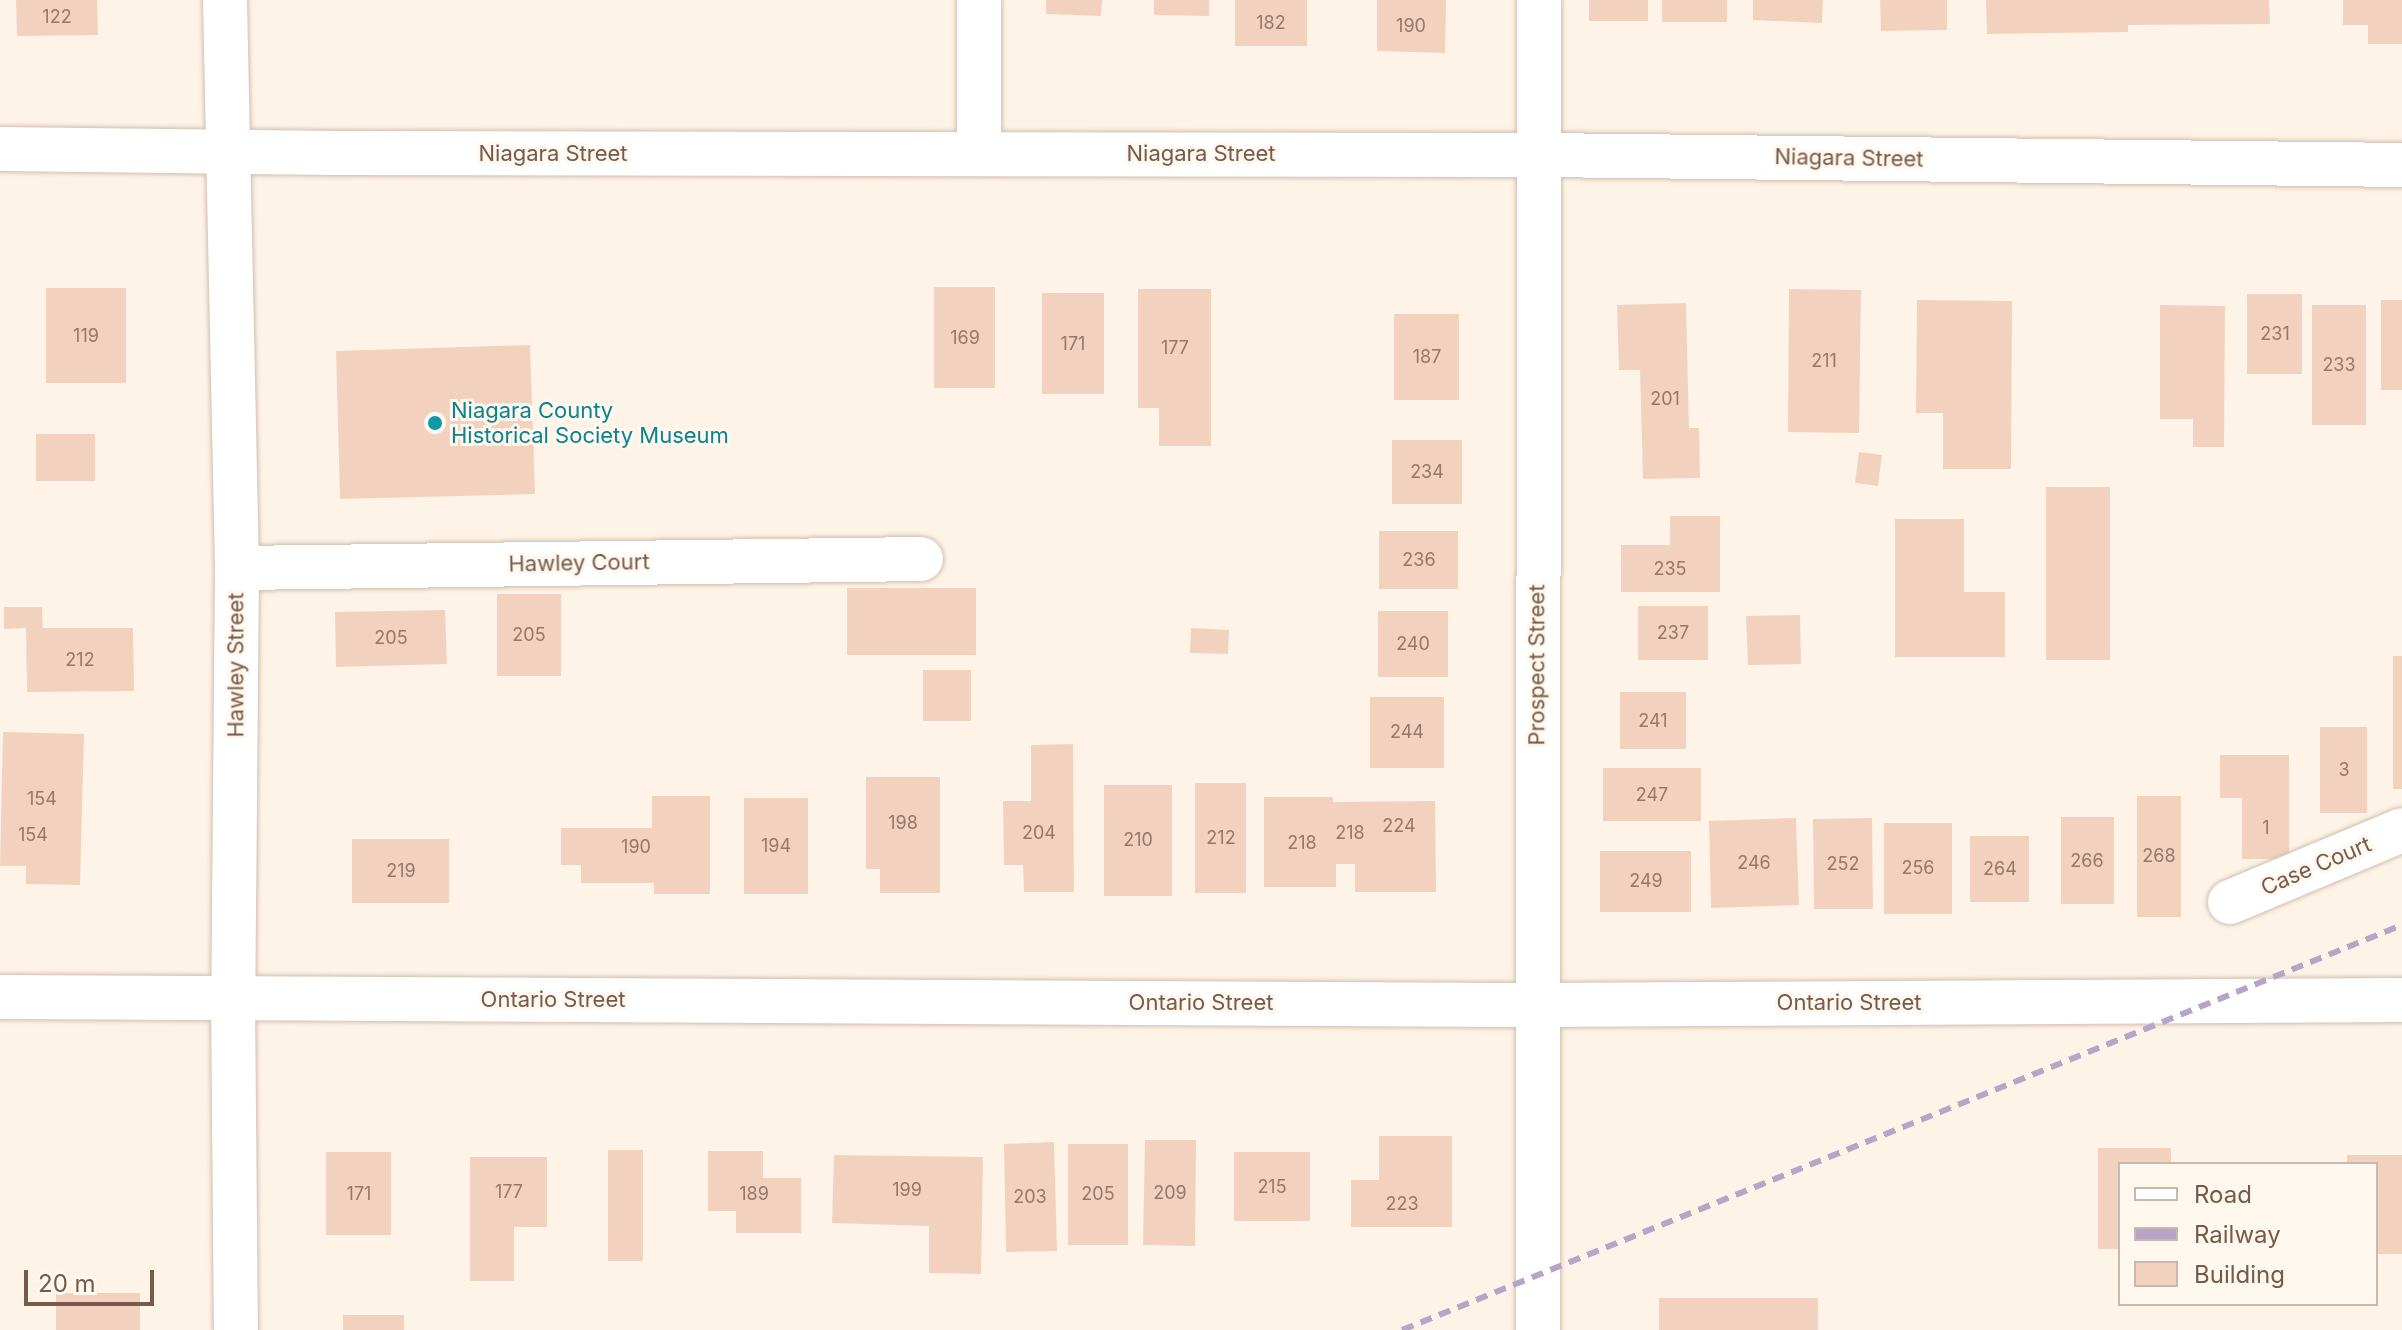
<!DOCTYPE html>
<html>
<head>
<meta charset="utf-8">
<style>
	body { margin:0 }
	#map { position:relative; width:2402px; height:1330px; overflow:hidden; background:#fdf4e7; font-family:Inter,sans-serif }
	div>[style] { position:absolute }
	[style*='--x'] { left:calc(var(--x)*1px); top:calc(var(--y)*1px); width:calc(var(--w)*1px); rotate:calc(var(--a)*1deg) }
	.building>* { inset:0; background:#f2d2bf }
	.roads { filter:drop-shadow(0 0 2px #d1beaf) drop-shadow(0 0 2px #d1beaf) }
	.minor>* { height:44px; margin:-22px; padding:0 22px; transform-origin:22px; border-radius:22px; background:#fff }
	.rail>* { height:6px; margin-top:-3px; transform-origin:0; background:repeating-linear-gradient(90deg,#b7a5c7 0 12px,transparent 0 20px) }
	.dots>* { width:22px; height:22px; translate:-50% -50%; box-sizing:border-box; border:4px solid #fff8ee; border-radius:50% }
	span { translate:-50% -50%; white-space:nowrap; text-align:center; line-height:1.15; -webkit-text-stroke:6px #fff8ee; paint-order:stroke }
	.number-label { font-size:18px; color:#967868 }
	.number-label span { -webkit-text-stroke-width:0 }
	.street-label { font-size:22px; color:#775a4b }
	.culture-label { font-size:22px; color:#0d838f }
	.left { translate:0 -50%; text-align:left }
	.legend { position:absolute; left:2118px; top:1162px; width:260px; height:144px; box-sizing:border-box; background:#fff8ee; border:2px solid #c9b9ad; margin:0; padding:10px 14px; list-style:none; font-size:24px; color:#775a4b }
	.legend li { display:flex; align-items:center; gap:16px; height:40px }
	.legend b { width:40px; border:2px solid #c9b9ad }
	.scale { position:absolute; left:24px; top:1270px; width:130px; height:36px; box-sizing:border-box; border:4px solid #775a4b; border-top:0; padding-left:10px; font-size:24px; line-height:28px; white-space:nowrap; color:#775a4b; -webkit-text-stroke:6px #fff8ee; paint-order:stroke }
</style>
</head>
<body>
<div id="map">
	<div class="building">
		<div style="clip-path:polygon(16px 0,97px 0,98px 35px,17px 36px)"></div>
		<div style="clip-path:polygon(1046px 0,1102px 0,1101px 16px,1046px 14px)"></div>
		<div style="clip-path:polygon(1154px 0,1209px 0,1209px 16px,1154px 15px)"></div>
		<div style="clip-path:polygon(1235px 0,1307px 0,1307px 46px,1235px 46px)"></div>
		<div style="clip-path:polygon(1377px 0,1446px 0,1445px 53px,1377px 51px)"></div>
		<div style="clip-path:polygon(1589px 0,1648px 0,1648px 21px,1589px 21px)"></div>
		<div style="clip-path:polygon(1662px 0,1727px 0,1727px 22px,1662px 22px)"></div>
		<div style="clip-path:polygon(1753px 0,1823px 0,1822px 23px,1753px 20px)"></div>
		<div style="clip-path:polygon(1880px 0,1947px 0,1947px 30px,1881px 31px)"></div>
		<div style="clip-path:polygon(1986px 0,2269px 0,2270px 24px,2128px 25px,2128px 32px,1987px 34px)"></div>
		<div style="clip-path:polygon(2343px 0,2402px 0,2402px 44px,2368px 44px,2368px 25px,2343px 25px)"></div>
		<div style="clip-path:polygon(934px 287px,995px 287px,995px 388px,934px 388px)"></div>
		<div style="clip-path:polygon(46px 288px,126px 288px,126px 383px,46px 383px)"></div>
		<div style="clip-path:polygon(1138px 289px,1211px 289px,1211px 446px,1159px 446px,1159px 408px,1138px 408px)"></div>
		<div style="clip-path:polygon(1789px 289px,1861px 290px,1859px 433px,1788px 432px)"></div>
		<div style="clip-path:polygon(1042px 293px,1104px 293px,1104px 394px,1042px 394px)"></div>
		<div style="clip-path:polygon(2247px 294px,2302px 294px,2302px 374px,2247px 374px)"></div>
		<div style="clip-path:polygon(1917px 300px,2012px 301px,2011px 469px,1943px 469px,1943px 413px,1916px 413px)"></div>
		<div style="clip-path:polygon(2381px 300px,2402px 300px,2402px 390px,2381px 390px)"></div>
		<div style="clip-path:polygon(1686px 303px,1689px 428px,1699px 428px,1700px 478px,1643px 479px,1640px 370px,1619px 370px,1617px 305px)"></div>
		<div style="clip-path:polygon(2160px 305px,2225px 306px,2224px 447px,2193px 447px,2193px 419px,2160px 419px)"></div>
		<div style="clip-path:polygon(2312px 305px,2366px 305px,2366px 425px,2312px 425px)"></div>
		<div style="clip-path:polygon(1394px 314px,1459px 314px,1459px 400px,1394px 400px)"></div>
		<div style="clip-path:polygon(530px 345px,535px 494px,340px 499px,336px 351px)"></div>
		<div style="clip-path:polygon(36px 434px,95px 434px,95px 481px,36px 481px)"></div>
		<div style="clip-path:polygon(1392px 440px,1462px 440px,1462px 504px,1392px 504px)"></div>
		<div style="clip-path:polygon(1859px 452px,1882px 455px,1878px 486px,1855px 483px)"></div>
		<div style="clip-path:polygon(2046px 487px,2110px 487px,2110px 660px,2046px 660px)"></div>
		<div style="clip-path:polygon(1670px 516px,1720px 516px,1720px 592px,1621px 592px,1621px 545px,1670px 545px)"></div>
		<div style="clip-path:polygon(1895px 519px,1964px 519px,1964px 592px,2005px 592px,2005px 657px,1895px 657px)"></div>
		<div style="clip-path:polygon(1379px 531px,1458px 531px,1458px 589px,1379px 589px)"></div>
		<div style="clip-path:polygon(847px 588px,976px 588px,976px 655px,847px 655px)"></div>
		<div style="clip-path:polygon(497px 594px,561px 594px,561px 676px,497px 676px)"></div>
		<div style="clip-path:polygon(1638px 606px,1708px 606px,1708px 660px,1638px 660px)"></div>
		<div style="clip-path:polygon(4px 607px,42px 607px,43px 628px,133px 628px,134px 691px,27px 692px,26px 628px,4px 629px)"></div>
		<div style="clip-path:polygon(445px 610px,447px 664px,336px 667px,335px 612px)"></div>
		<div style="clip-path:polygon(1378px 611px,1448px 611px,1448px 677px,1378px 677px)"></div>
		<div style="clip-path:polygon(1800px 615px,1801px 664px,1748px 665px,1746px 616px)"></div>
		<div style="clip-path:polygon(1191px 628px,1229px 630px,1228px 654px,1190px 653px)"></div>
		<div style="clip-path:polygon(2393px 656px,2402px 656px,2402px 789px,2393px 789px)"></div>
		<div style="clip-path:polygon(923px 670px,971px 670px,971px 721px,923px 721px)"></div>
		<div style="clip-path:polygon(1620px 692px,1686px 692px,1686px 749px,1620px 749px)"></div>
		<div style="clip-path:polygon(1370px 697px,1444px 697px,1444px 768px,1370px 768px)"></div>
		<div style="clip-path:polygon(2320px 727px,2367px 727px,2367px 813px,2320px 813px)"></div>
		<div style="clip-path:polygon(3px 732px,84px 734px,80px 885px,26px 884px,26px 866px,0 866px)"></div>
		<div style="clip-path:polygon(1073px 744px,1074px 892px,1024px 892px,1023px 865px,1004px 865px,1003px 801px,1031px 801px,1031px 745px)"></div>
		<div style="clip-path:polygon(2220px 755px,2289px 755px,2289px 859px,2242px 859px,2242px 798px,2220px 798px)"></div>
		<div style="clip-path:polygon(1603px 768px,1701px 768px,1701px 821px,1603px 821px)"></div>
		<div style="clip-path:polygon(866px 777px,940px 777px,940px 893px,880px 893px,880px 869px,866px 869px)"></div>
		<div style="clip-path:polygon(1195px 783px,1246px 783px,1246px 893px,1195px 893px)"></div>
		<div style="clip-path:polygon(1104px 785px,1172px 785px,1172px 896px,1104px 896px)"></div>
		<div style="clip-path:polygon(652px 796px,710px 796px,710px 894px,654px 894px,654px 883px,581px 883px,581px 865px,561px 865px,561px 828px,652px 828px)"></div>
		<div style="clip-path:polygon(2137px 796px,2181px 796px,2181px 917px,2137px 917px)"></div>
		<div style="clip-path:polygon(1264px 797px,1333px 797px,1333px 802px,1435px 801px,1436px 892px,1355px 892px,1355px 864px,1336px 864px,1336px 887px,1264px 887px)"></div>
		<div style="clip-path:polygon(744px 798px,808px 798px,808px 894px,744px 894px)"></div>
		<div style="clip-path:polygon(2061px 817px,2114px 817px,2114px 904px,2061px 904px)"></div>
		<div style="clip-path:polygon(1796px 818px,1799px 905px,1711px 908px,1709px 821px)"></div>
		<div style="clip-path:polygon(1872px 818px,1873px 909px,1814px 909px,1813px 819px)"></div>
		<div style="clip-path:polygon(1884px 823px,1952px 823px,1952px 914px,1884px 914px)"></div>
		<div style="clip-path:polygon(1970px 836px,2029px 836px,2029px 902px,1970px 902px)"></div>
		<div style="clip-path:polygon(352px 839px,449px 839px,449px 903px,352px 903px)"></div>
		<div style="clip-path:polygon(1600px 851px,1691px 851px,1691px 912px,1600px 912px)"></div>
		<div style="clip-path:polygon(1379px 1136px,1452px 1136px,1452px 1227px,1351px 1227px,1351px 1180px,1379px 1180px)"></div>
		<div style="clip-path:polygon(1145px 1140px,1196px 1140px,1195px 1246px,1143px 1245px)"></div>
		<div style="clip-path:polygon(1054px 1142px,1057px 1251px,1006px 1252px,1004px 1144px)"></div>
		<div style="clip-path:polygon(1068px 1144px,1128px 1144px,1128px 1245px,1068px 1245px)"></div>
		<div style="clip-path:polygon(2098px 1148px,2171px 1148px,2171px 1164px,2120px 1164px,2120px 1249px,2098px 1249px)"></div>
		<div style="clip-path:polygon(608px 1150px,643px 1150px,643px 1261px,608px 1261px)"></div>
		<div style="clip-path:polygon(708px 1151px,763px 1151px,763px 1178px,801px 1178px,801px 1233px,736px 1233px,736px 1211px,708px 1211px)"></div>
		<div style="clip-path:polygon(326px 1152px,391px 1152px,391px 1235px,326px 1235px)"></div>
		<div style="clip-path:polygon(1234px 1152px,1310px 1152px,1310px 1221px,1234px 1221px)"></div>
		<div style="clip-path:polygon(834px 1155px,983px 1157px,981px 1274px,929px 1273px,929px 1226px,832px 1223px)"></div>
		<div style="clip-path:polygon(2347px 1155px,2402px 1155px,2402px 1254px,2376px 1254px,2376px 1164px,2347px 1164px)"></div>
		<div style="clip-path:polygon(470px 1157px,547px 1157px,547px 1227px,514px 1227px,514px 1281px,470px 1281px)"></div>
		<div style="clip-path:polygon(56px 1293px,140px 1293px,140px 1330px,56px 1330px)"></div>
		<div style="clip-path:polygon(1659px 1298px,1818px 1298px,1818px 1330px,1659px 1330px)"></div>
		<div style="clip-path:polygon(343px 1315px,404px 1315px,404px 1330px,343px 1330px)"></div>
	</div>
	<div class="roads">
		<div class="minor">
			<div style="--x:225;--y:0;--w:568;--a:88.79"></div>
			<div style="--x:237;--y:568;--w:430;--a:90.5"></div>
			<div style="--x:233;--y:998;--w:332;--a:89.5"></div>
			<div style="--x:979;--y:0;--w:154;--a:90"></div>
			<div style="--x:0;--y:149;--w:335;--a:0.7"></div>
			<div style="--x:335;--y:153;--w:1204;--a:0.1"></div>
			<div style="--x:1539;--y:155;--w:863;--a:0.66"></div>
			<div style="--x:237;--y:568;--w:684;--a:-0.75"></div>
			<div style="--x:2230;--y:902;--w:186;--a:-22.7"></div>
			<div style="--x:0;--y:997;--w:1536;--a:0.3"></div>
			<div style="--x:1536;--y:1005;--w:866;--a:-0.33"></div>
			<div style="--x:1538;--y:1330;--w:1330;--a:-89.96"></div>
		</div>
	</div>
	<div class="rail">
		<div style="--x:1402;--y:1330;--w:1079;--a:-22.05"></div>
	</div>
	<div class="dots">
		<div style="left:435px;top:423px;background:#0f9aa8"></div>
	</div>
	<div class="number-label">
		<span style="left:57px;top:17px">122</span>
		<span style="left:1271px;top:23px">182</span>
		<span style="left:1411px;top:26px">190</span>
		<span style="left:2275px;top:334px">231</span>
		<span style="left:86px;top:336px">119</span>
		<span style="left:965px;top:338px">169</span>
		<span style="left:1073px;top:344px">171</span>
		<span style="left:1175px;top:348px">177</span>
		<span style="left:1427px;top:357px">187</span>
		<span style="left:1824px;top:361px">211</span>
		<span style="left:2339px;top:365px">233</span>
		<span style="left:1665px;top:399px">201</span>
		<span style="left:1427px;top:472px">234</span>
		<span style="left:1419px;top:560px">236</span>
		<span style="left:1670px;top:569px">235</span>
		<span style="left:1673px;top:633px">237</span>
		<span style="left:529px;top:635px">205</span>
		<span style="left:391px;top:638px">205</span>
		<span style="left:1413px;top:644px">240</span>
		<span style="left:80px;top:660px">212</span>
		<span style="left:1653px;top:721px">241</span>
		<span style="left:1407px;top:732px">244</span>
		<span style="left:2344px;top:770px">3</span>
		<span style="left:1652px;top:795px">247</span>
		<span style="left:42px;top:799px">154</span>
		<span style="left:903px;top:823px">198</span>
		<span style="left:1399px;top:826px">224</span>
		<span style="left:2266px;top:828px">1</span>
		<span style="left:1039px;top:833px">204</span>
		<span style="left:1350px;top:833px">218</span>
		<span style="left:33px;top:835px">154</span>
		<span style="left:1221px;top:838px">212</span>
		<span style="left:1138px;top:840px">210</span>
		<span style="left:1302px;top:843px">218</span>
		<span style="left:776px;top:846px">194</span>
		<span style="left:636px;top:847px">190</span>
		<span style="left:2159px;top:856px">268</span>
		<span style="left:2087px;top:861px">266</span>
		<span style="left:1754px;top:863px">246</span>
		<span style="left:1843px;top:864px">252</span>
		<span style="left:1918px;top:868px">256</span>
		<span style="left:2000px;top:869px">264</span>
		<span style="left:401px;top:871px">219</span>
		<span style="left:1646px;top:881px">249</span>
		<span style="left:1272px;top:1187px">215</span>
		<span style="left:907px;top:1190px">199</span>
		<span style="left:509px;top:1192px">177</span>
		<span style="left:1170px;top:1193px">209</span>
		<span style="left:359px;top:1194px">171</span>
		<span style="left:754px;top:1194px">189</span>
		<span style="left:1098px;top:1194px">205</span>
		<span style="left:1030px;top:1197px">203</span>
		<span style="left:1402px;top:1204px">223</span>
	</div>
	<div class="street-label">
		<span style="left:553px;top:154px">Niagara Street</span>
		<span style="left:1201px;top:154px">Niagara Street</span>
		<span style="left:1849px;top:158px;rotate:1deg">Niagara Street</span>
		<span style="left:579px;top:563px;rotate:-1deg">Hawley Court</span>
		<span style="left:236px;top:665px;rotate:-90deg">Hawley Street</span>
		<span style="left:1537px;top:665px;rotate:-90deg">Prospect Street</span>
		<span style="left:2316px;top:866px;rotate:-23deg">Case Court</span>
		<span style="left:553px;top:1000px">Ontario Street</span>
		<span style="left:1201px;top:1003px">Ontario Street</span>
		<span style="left:1849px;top:1003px">Ontario Street</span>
	</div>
	<div class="culture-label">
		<span class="left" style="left:451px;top:423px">Niagara County<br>Historical Society Museum</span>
	</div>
	<ul class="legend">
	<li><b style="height:10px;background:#fff"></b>Road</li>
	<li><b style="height:10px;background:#b7a5c7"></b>Railway</li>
	<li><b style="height:22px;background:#f2d2bf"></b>Building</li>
	</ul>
	<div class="scale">20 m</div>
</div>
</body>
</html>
